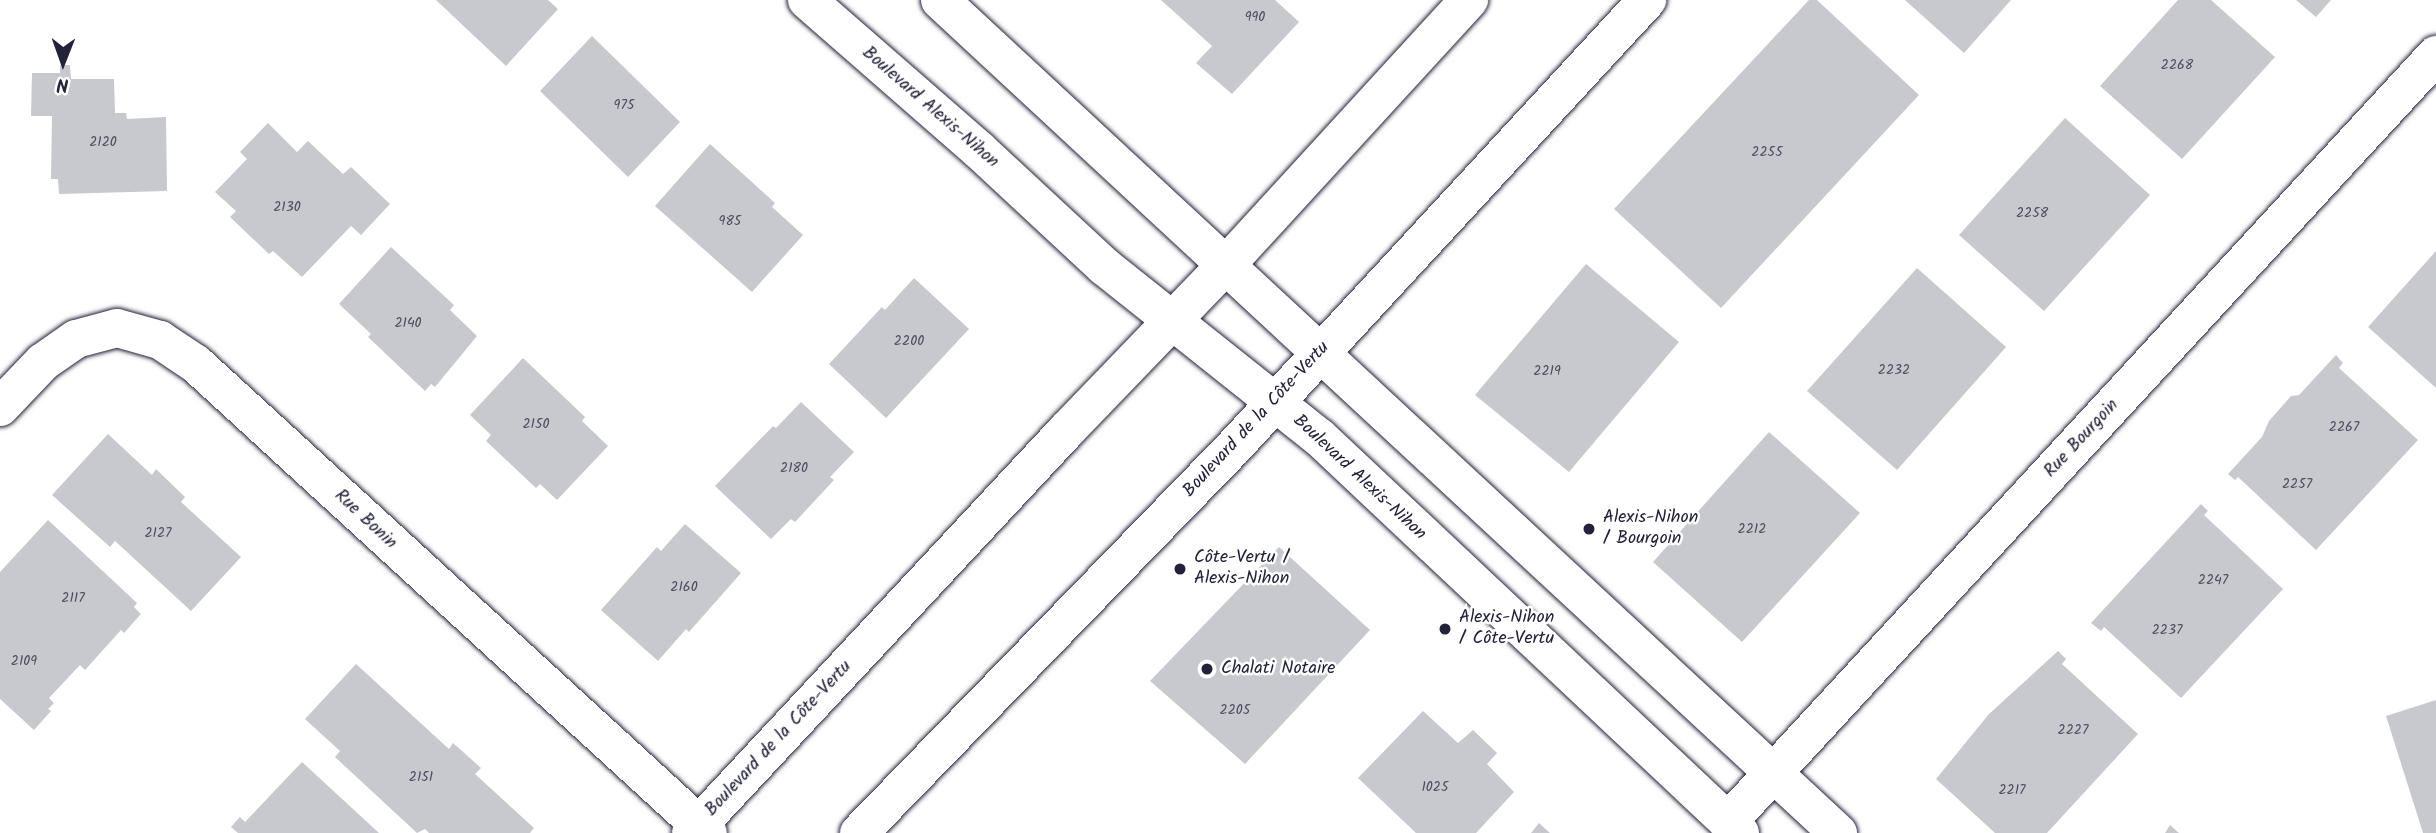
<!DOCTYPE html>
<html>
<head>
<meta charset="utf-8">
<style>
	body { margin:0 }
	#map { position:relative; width:2436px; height:833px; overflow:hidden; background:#fff; font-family:Kalam,sans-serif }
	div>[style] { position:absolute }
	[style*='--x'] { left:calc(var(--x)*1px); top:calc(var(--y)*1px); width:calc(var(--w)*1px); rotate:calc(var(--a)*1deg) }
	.building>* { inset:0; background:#c8c8cf }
	.roads { filter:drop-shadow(0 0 2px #22223b) drop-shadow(0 0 2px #22223b) }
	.minor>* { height:38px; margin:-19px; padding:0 19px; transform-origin:19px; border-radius:19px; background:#fff }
	.tertiary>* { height:38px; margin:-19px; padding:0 19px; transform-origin:19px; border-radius:19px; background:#fff }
	.secondary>* { height:38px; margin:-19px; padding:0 19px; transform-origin:19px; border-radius:19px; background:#fff }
	.dots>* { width:19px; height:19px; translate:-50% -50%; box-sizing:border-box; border:4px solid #fff; border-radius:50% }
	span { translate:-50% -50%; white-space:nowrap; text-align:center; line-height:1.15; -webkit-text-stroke:5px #fff; paint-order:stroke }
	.number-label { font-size:14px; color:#4c4c60 }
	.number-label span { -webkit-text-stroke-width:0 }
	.street-label { font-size:18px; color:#22223b }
	.poi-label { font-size:18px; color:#22223b }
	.left { translate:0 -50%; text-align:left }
	.north { position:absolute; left:28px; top:28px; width:70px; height:70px; -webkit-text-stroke:5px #fff; paint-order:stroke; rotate:181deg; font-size:19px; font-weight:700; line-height:28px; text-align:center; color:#22223b }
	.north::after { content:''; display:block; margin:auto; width:24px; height:32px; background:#22223b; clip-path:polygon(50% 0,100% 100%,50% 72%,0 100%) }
</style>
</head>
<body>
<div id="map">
	<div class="building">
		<div style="clip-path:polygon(436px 0,548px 0,558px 9px,506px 66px)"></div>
		<div style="clip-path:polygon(1161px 0,1275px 0,1299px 22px,1232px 94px,1196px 63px,1212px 46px)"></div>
		<div style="clip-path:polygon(1809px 0,1817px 0,1919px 95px,1721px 308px,1614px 209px)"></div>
		<div style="clip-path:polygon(1905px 0,2011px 0,1964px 53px)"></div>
		<div style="clip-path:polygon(2178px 0,2211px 0,2275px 57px,2182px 159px,2100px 86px)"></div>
		<div style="clip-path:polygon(2296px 0,2331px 0,2316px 17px)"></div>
		<div style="clip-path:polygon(592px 36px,680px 122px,628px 177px,540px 91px)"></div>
		<div style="clip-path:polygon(60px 65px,70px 65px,71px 79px,114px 79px,115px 113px,126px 113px,127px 119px,166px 117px,167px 191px,59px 194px,58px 179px,51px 179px,52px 116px,31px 116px,32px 73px,60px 73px)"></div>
		<div style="clip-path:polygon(2065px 118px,2150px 195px,2044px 311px,1959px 235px)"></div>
		<div style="clip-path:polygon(268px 123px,297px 152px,308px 141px,343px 174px,351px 167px,390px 204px,361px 235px,351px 226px,302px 277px,273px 251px,269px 254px,230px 217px,236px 211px,215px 192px,247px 159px,240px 152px)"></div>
		<div style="clip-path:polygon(710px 144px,775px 203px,772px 207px,803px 235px,752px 292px,655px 206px)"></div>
		<div style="clip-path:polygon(391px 247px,454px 305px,450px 310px,477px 336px,435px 387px,431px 384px,425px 391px,368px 337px,371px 334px,339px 304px)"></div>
		<div style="clip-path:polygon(2436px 251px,2436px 388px,2368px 327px)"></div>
		<div style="clip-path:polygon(1586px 264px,1679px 342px,1569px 472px,1475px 395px)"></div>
		<div style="clip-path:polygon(1917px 268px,2006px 347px,1897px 470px,1807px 391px)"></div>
		<div style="clip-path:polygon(914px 278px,969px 329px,886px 418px,829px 364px,882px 307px,885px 310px)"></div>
		<div style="clip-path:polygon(2336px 355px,2343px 363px,2339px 368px,2418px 440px,2316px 550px,2238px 477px,2235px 480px,2228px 474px,2262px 437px,2269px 421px,2291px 396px,2299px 395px)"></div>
		<div style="clip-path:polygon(523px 358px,585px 417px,582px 421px,608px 446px,557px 500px,540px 484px,536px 488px,486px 441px,491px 435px,470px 415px)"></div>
		<div style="clip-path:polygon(801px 402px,854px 452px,830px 477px,834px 480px,795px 522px,791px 519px,771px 539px,715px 486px,773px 426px,776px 428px)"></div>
		<div style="clip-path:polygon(1769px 432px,1860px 513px,1742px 642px,1653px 562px)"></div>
		<div style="clip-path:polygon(108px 434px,152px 475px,156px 469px,185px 497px,181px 502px,241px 557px,191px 611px,115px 541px,110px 547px,52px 495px)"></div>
		<div style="clip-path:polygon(2201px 504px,2208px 511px,2204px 515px,2283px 589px,2181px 698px,2104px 627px,2101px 631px,2091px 623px)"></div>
		<div style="clip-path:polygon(48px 520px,137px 603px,134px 607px,141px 614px,124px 633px,121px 630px,85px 670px,80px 665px,49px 698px,54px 703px,48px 709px,51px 711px,34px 730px,0 699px,0 572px)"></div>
		<div style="clip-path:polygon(685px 524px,741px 573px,689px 632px,686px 629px,658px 661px,601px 610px,657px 547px,661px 551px)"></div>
		<div style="clip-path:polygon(1279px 547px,1370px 630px,1245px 764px,1150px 681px)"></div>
		<div style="clip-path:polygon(2058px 651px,2066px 659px,2062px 664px,2138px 734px,2047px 833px,1995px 833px,1936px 779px,1989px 714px)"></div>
		<div style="clip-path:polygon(356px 664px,449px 749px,453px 743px,481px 768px,475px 774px,534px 828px,530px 833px,429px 833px,425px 829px,417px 833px,335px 757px,340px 751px,305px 719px)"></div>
		<div style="clip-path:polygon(2436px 700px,2436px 833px,2423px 833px,2386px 716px)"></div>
		<div style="clip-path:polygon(1423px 711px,1458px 743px,1473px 730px,1497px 753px,1487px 764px,1514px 792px,1476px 833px,1416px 833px,1358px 778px)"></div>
		<div style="clip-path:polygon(302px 762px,379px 833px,238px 833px,231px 827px,240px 817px,245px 822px)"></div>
		<div style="clip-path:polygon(1539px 823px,1550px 833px,1531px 833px)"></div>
		<div style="clip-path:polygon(2170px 825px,2179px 833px,2165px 833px)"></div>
	</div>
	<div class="roads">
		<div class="minor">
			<div style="--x:0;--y:407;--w:62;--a:-46.3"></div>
			<div style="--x:43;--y:362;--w:40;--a:-34.9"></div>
			<div style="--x:76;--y:339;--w:42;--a:-15"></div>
			<div style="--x:117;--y:328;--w:45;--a:15.6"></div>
			<div style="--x:160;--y:340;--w:43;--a:33.7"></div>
			<div style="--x:196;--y:364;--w:694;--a:42.49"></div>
			<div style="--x:1728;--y:822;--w:1044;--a:-47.29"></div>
		</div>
		<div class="tertiary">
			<div style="--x:807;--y:0;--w:228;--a:41.1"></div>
			<div style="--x:979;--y:150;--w:172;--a:42.9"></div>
			<div style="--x:1105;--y:267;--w:273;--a:38.5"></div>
			<div style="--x:1319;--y:437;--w:578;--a:43.25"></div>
			<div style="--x:940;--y:0;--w:1225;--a:42.85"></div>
		</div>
		<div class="secondary">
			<div style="--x:691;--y:833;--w:551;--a:-46.99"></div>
			<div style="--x:1067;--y:430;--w:229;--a:-46.1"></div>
			<div style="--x:1226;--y:265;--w:360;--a:-47.5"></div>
			<div style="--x:859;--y:833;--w:538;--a:-45.83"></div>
			<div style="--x:1234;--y:447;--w:609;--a:-47.26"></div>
		</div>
	</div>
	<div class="dots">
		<div style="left:1589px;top:529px;background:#22223b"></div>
		<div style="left:1180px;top:569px;background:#22223b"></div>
		<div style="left:1445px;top:629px;background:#22223b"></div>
		<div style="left:1207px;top:669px;background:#22223b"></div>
	</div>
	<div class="number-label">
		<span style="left:1255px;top:17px">990</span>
		<span style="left:2177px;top:65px">2268</span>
		<span style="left:624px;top:105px">975</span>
		<span style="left:103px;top:142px">2120</span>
		<span style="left:1767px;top:152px">2255</span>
		<span style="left:287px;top:207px">2130</span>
		<span style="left:2032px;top:213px">2258</span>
		<span style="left:730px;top:221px">985</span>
		<span style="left:408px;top:323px">2140</span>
		<span style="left:909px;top:341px">2200</span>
		<span style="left:1894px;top:370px">2232</span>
		<span style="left:1547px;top:371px">2219</span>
		<span style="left:536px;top:424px">2150</span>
		<span style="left:2344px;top:427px">2267</span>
		<span style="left:794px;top:468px">2180</span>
		<span style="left:2297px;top:484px">2257</span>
		<span style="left:1752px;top:529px">2212</span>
		<span style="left:158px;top:533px">2127</span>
		<span style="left:2213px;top:580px">2247</span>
		<span style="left:684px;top:587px">2160</span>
		<span style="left:73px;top:598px">2117</span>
		<span style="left:2167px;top:630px">2237</span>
		<span style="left:24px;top:661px">2109</span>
		<span style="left:1235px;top:710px">2205</span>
		<span style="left:2073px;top:730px">2227</span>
		<span style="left:421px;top:777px">2151</span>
		<span style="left:1435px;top:787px">1025</span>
		<span style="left:2012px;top:790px">2217</span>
	</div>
	<div class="street-label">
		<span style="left:930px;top:108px;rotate:41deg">Boulevard Alexis-Nihon</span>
		<span style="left:1257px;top:420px;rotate:-47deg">Boulevard de la Côte-Vertu</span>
		<span style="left:2082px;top:439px;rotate:-47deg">Rue Bourgoin</span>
		<span style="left:1359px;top:478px;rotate:43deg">Boulevard Alexis-Nihon</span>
		<span style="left:365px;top:520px;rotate:43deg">Rue Bonin</span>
		<span style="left:779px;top:739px;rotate:-47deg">Boulevard de la Côte-Vertu</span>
	</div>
	<div class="poi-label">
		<span class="left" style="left:1603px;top:529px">Alexis-Nihon<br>/ Bourgoin</span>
		<span class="left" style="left:1194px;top:569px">Côte-Vertu /<br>Alexis-Nihon</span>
		<span class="left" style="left:1459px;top:629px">Alexis-Nihon<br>/ Côte-Vertu</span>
		<span class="left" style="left:1221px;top:669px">Chalati Notaire</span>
	</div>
	<div class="north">N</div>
</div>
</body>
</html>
